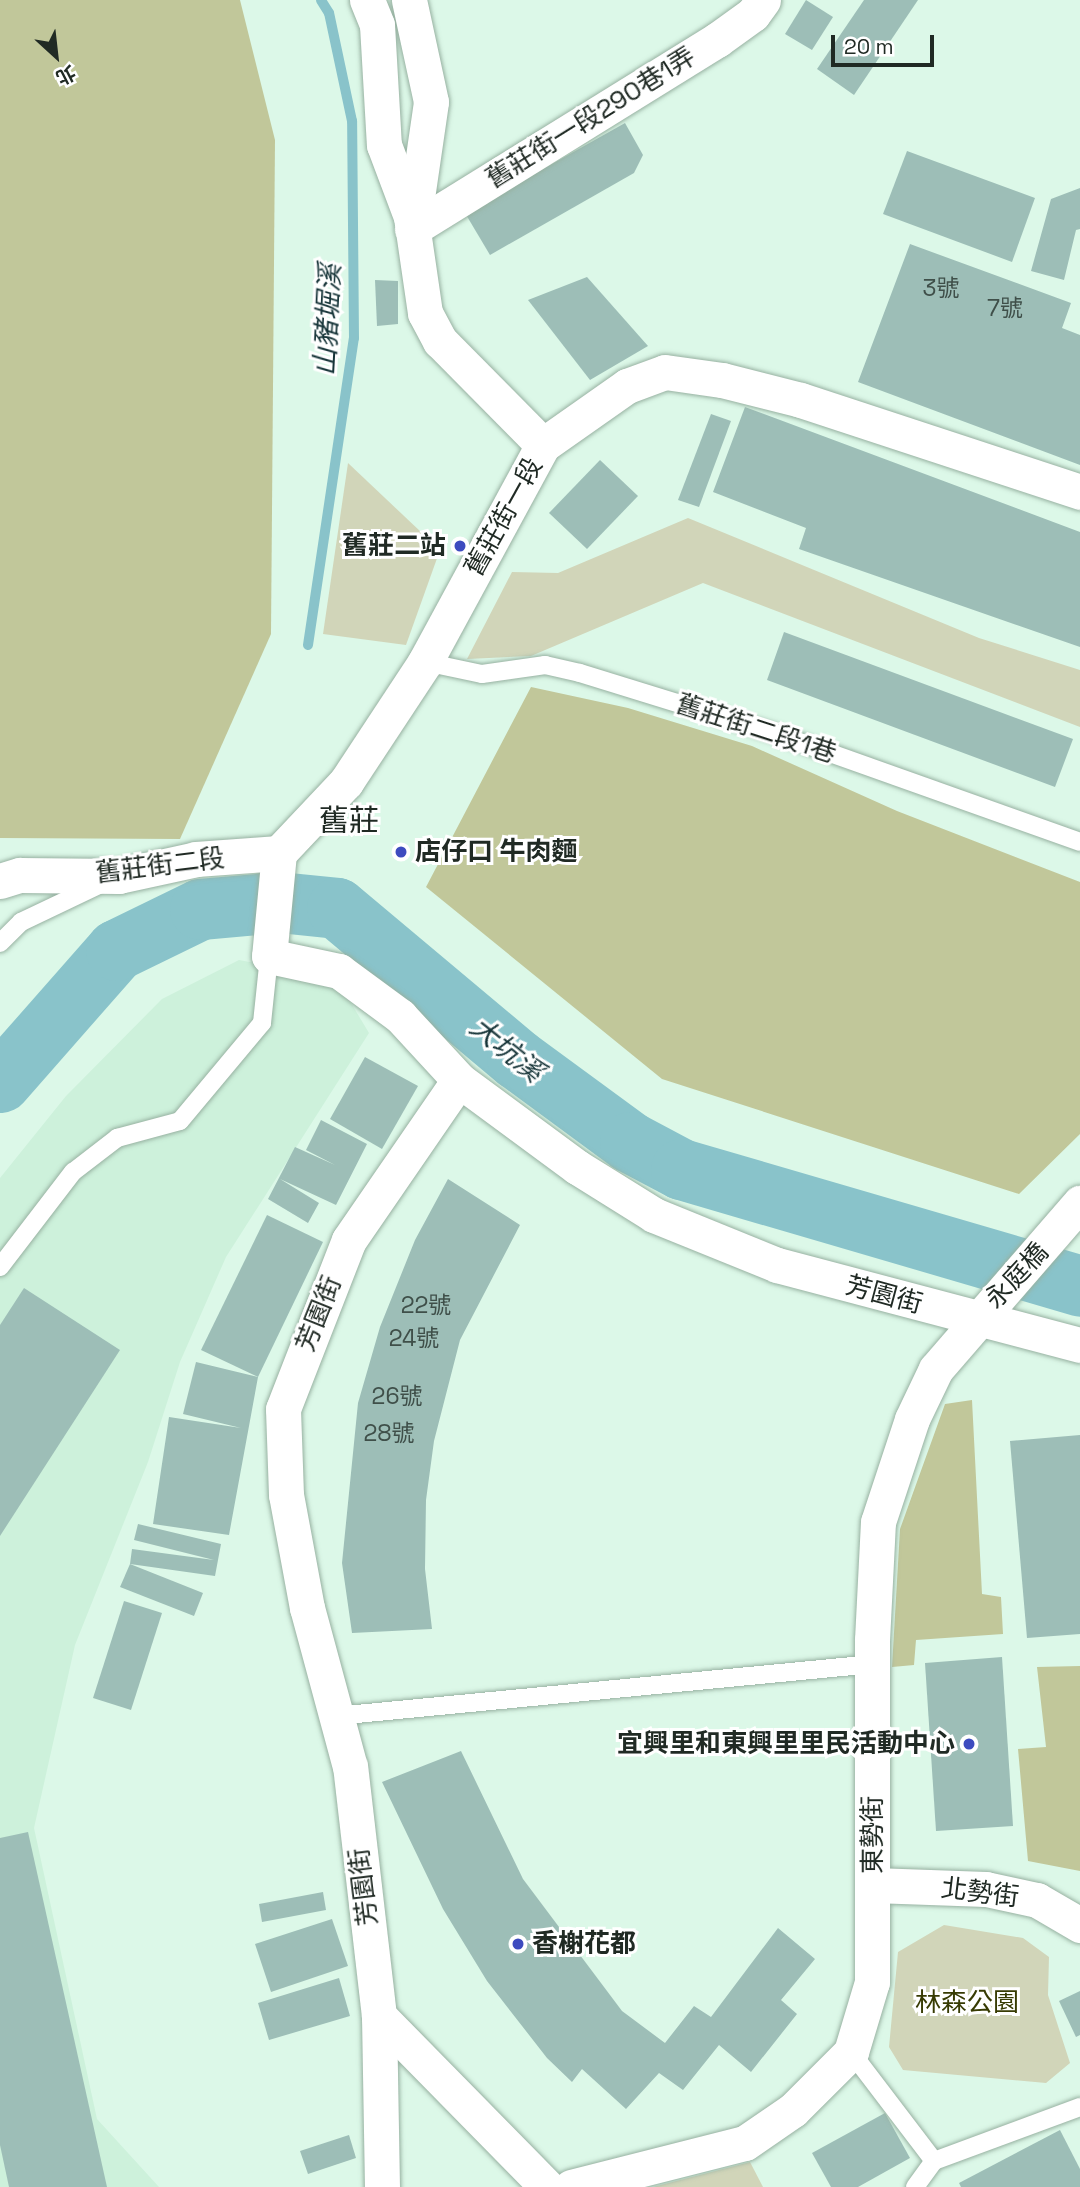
<!DOCTYPE html>
<html>
<head>
<meta charset="utf-8">
<style>
	body { margin:0 }
	#map { position:relative; width:1080px; height:2187px; overflow:hidden; background:#dcf8e8; font-family:"Space Grotesk","Noto Sans TC",sans-serif }
	div>[style] { position:absolute }
	[style*='--x'] { left:calc(var(--x)*1px); top:calc(var(--y)*1px); width:calc(var(--w)*1px); rotate:calc(var(--a)*1deg) }
	.built>* { inset:0; background:#cdf1db }
	.green>* { inset:0; background:#d1d5b9 }
	.forest>* { inset:0; background:#c1c79a }
	.stream>* { height:10px; margin:-5px; padding:0 5px; transform-origin:5px; border-radius:5px; background:#89c3ca }
	.river>* { height:61px; margin:-30.5px; padding:0 30.5px; transform-origin:30.5px; border-radius:30.5px; background:#89c3ca }
	.building>* { inset:0; background:#9dbeb7 }
	.roads { filter:drop-shadow(0 0 2px #97b1a1) drop-shadow(0 0 2px #97b1a1) }
	.lane>* { height:18px; margin:-9px; padding:0 9px; transform-origin:9px; border-radius:9px; background:#fff }
	.street>* { height:35px; margin:-17.5px; padding:0 17.5px; transform-origin:17.5px; border-radius:17.5px; background:#fff }
	.dots>* { width:19px; height:19px; translate:-50% -50%; box-sizing:border-box; border:4px solid #fff; border-radius:50% }
	span { translate:-50% -50%; white-space:nowrap; text-align:center; line-height:1.15; -webkit-text-stroke:6px #fff; paint-order:stroke }
	.number-label { font-size:23px; color:#3f4f49 }
	.number-label span { -webkit-text-stroke-width:0 }
	.street-label { font-size:26px; color:#202a24 }
	.poi-label { font-size:26px; color:#202a24; font-weight:700 }
	.right { translate:-100% -50%; text-align:right }
	.left { translate:0 -50%; text-align:left }
	.park-label { font-size:26px; color:#373b03 }
	.water-label { font-size:28px; color:#163438; font-style:italic }
	.quarter-label { font-size:30px; color:#202a24 }
	.north { position:absolute; left:21px; top:21px; width:70px; height:70px; -webkit-text-stroke:5px #fff; paint-order:stroke; rotate:153deg; font-size:19px; font-weight:700; line-height:28px; text-align:center; color:#202a24 }
	.north::after { content:''; display:block; margin:auto; width:24px; height:32px; background:#202a24; clip-path:polygon(50% 0,100% 100%,50% 72%,0 100%) }
	.scale { position:absolute; left:831px; top:35px; width:103px; height:32px; box-sizing:border-box; border:4px solid #202a24; border-top:0; padding-left:9px; font-size:21px; line-height:24px; white-space:nowrap; color:#202a24; -webkit-text-stroke:5px #fff; paint-order:stroke }
</style>
</head>
<body>
<div id="map">
	<div class="built">
		<div style="clip-path:polygon(239px 960px,336px 978px,369px 1033px,226px 1257px,180px 1362px,148px 1462px,75px 1645px,34px 1828px,97px 2119px,159px 2187px,0 2187px,0 1178px,66px 1096px,162px 999px)"></div>
	</div>
	<div class="green">
		<div style="clip-path:polygon(348px 463px,440px 550px,406px 645px,323px 634px)"></div>
		<div style="clip-path:polygon(688px 518px,979px 638px,1080px 670px,1080px 727px,703px 583px,531px 656px,467px 659px,512px 572px,558px 573px)"></div>
		<div style="clip-path:polygon(944px 1925px,1023px 1938px,1049px 1957px,1048px 1995px,1070px 2063px,1046px 2083px,903px 2070px,889px 2047px,898px 1952px)"></div>
		<div style="clip-path:polygon(750px 2162px,763px 2187px,653px 2187px)"></div>
	</div>
	<div class="forest">
		<div style="clip-path:polygon(0 0,240px 0,275px 140px,271px 634px,180px 839px,0 838px)"></div>
		<div style="clip-path:polygon(531px 687px,628px 708px,752px 746px,897px 811px,1080px 882px,1080px 1134px,1019px 1194px,662px 1079px,426px 887px)"></div>
		<div style="clip-path:polygon(972px 1400px,982px 1594px,1001px 1597px,1003px 1634px,916px 1640px,914px 1665px,892px 1667px,900px 1529px,945px 1404px)"></div>
		<div style="clip-path:polygon(1080px 1666px,1080px 1871px,1028px 1861px,1018px 1749px,1046px 1747px,1037px 1667px)"></div>
	</div>
	<div class="stream">
		<div style="--x:308;--y:645;--w:310;--a:-81.5"></div>
		<div style="--x:354;--y:338;--w:217;--a:-90.5"></div>
		<div style="--x:352;--y:121;--w:110;--a:-102"></div>
		<div style="--x:329;--y:13;--w:15;--a:-122"></div>
	</div>
	<div class="river">
		<div style="--x:0;--y:1082;--w:176;--a:-48.7"></div>
		<div style="--x:116;--y:950;--w:93;--a:-26"></div>
		<div style="--x:200;--y:909;--w:79;--a:-5.1"></div>
		<div style="--x:279;--y:902;--w:58;--a:5.9"></div>
		<div style="--x:337;--y:908;--w:235;--a:40"></div>
		<div style="--x:517;--y:1059;--w:140;--a:36.3"></div>
		<div style="--x:630;--y:1142;--w:58;--a:27.9"></div>
		<div style="--x:681;--y:1169;--w:416;--a:16.3"></div>
	</div>
	<div class="building">
		<div style="clip-path:polygon(806px 0,833px 17px,812px 50px,785px 34px)"></div>
		<div style="clip-path:polygon(864px 0,918px 0,854px 95px,817px 69px)"></div>
		<div style="clip-path:polygon(625px 123px,643px 155px,634px 173px,490px 255px,465px 213px)"></div>
		<div style="clip-path:polygon(907px 151px,1035px 198px,1012px 262px,883px 214px)"></div>
		<div style="clip-path:polygon(1080px 188px,1080px 229px,1076px 230px,1064px 280px,1031px 271px,1051px 199px)"></div>
		<div style="clip-path:polygon(910px 244px,1071px 303px,1062px 328px,1080px 335px,1080px 465px,858px 382px)"></div>
		<div style="clip-path:polygon(587px 277px,648px 346px,590px 380px,528px 300px)"></div>
		<div style="clip-path:polygon(375px 280px,398px 281px,398px 324px,377px 326px)"></div>
		<div style="clip-path:polygon(745px 407px,1080px 532px,1080px 647px,799px 549px,806px 528px,713px 492px)"></div>
		<div style="clip-path:polygon(711px 414px,731px 421px,699px 507px,678px 500px)"></div>
		<div style="clip-path:polygon(600px 460px,638px 496px,587px 549px,549px 513px)"></div>
		<div style="clip-path:polygon(784px 632px,1073px 739px,1055px 787px,767px 680px)"></div>
		<div style="clip-path:polygon(365px 1057px,418px 1086px,382px 1149px,330px 1119px)"></div>
		<div style="clip-path:polygon(321px 1120px,367px 1144px,336px 1205px,280px 1179px,319px 1203px,308px 1223px,268px 1199px,295px 1147px,335px 1165px,306px 1150px)"></div>
		<div style="clip-path:polygon(448px 1179px,520px 1225px,460px 1340px,434px 1441px,426px 1500px,425px 1569px,432px 1629px,352px 1633px,342px 1563px,358px 1403px,380px 1327px,415px 1240px)"></div>
		<div style="clip-path:polygon(267px 1215px,323px 1242px,258px 1377px,201px 1350px)"></div>
		<div style="clip-path:polygon(24px 1288px,120px 1350px,0 1536px,0 1325px)"></div>
		<div style="clip-path:polygon(196px 1362px,258px 1377px,229px 1535px,153px 1524px,169px 1417px,241px 1428px,183px 1414px)"></div>
		<div style="clip-path:polygon(1080px 1435px,1080px 1634px,1027px 1638px,1010px 1441px)"></div>
		<div style="clip-path:polygon(138px 1524px,221px 1544px,215px 1576px,130px 1564px,132px 1549px,214px 1560px,134px 1540px)"></div>
		<div style="clip-path:polygon(130px 1564px,203px 1593px,194px 1616px,120px 1587px)"></div>
		<div style="clip-path:polygon(124px 1601px,162px 1613px,131px 1710px,93px 1698px)"></div>
		<div style="clip-path:polygon(1002px 1657px,1013px 1826px,936px 1831px,925px 1663px)"></div>
		<div style="clip-path:polygon(461px 1751px,523px 1879px,622px 2011px,665px 2043px,694px 2006px,711px 2017px,778px 1928px,815px 1959px,781px 2000px,797px 2014px,751px 2072px,719px 2045px,683px 2090px,659px 2073px,626px 2109px,582px 2069px,572px 2082px,547px 2058px,487px 1981px,443px 1909px,382px 1782px)"></div>
		<div style="clip-path:polygon(28px 1832px,107px 2187px,9px 2187px,0 2145px,0 1838px)"></div>
		<div style="clip-path:polygon(323px 1892px,326px 1910px,262px 1922px,259px 1904px)"></div>
		<div style="clip-path:polygon(332px 1919px,348px 1966px,271px 1992px,255px 1944px)"></div>
		<div style="clip-path:polygon(339px 1978px,350px 2016px,269px 2040px,258px 2003px)"></div>
		<div style="clip-path:polygon(1080px 1991px,1080px 2035px,1076px 2037px,1059px 2001px)"></div>
		<div style="clip-path:polygon(885px 2113px,910px 2158px,858px 2187px,831px 2187px,812px 2153px)"></div>
		<div style="clip-path:polygon(1060px 2130px,1080px 2169px,1080px 2187px,961px 2187px,959px 2183px)"></div>
		<div style="clip-path:polygon(349px 2135px,356px 2158px,308px 2174px,300px 2151px)"></div>
	</div>
	<div class="roads">
		<div class="lane">
			<div style="--x:425;--y:662;--w:58;--a:11.9"></div>
			<div style="--x:482;--y:674;--w:64;--a:-8.1"></div>
			<div style="--x:545;--y:665;--w:36;--a:13"></div>
			<div style="--x:580;--y:673;--w:203;--a:17.2"></div>
			<div style="--x:774;--y:733;--w:325;--a:19.6"></div>
			<div style="--x:0;--y:943;--w:30;--a:-45"></div>
			<div style="--x:21;--y:922;--w:91;--a:-25.4"></div>
			<div style="--x:0;--y:1267;--w:120;--a:-52.5"></div>
			<div style="--x:73;--y:1172;--w:56;--a:-37.7"></div>
			<div style="--x:117;--y:1138;--w:65;--a:-15.1"></div>
			<div style="--x:180;--y:1121;--w:128;--a:-50.1"></div>
			<div style="--x:262;--y:1023;--w:67;--a:-84"></div>
			<div style="--x:336;--y:1716;--w:540;--a:-5.53"></div>
			<div style="--x:851;--y:2052;--w:137;--a:52.7"></div>
			<div style="--x:915;--y:2187;--w:32;--a:-54"></div>
			<div style="--x:934;--y:2161;--w:156;--a:-20.3"></div>
		</div>
		<div class="street">
			<div style="--x:367;--y:0;--w:27;--a:68"></div>
			<div style="--x:377;--y:25;--w:120;--a:86.7"></div>
			<div style="--x:384;--y:145;--w:77;--a:69.4"></div>
			<div style="--x:411;--y:217;--w:97;--a:81.7"></div>
			<div style="--x:425;--y:313;--w:32;--a:62"></div>
			<div style="--x:440;--y:341;--w:146;--a:45.3"></div>
			<div style="--x:409;--y:0;--w:104;--a:77.8"></div>
			<div style="--x:431;--y:102;--w:117;--a:98.3"></div>
			<div style="--x:412;--y:229;--w:359;--a:-31.8"></div>
			<div style="--x:717;--y:40;--w:44;--a:-35.8"></div>
			<div style="--x:753;--y:14;--w:17;--a:-54"></div>
			<div style="--x:279;--y:853;--w:98;--a:-46.7"></div>
			<div style="--x:346;--y:782;--w:144;--a:-56.6"></div>
			<div style="--x:425;--y:662;--w:247;--a:-61.5"></div>
			<div style="--x:543;--y:445;--w:103;--a:-35.1"></div>
			<div style="--x:627;--y:386;--w:40;--a:-20.2"></div>
			<div style="--x:665;--y:372;--w:58;--a:8"></div>
			<div style="--x:722;--y:380;--w:81;--a:14.2"></div>
			<div style="--x:801;--y:400;--w:294;--a:18.2"></div>
			<div style="--x:279;--y:853;--w:103;--a:95.5"></div>
			<div style="--x:269;--y:956;--w:72;--a:12.1"></div>
			<div style="--x:339;--y:971;--w:76;--a:36.4"></div>
			<div style="--x:400;--y:1016;--w:87;--a:47.3"></div>
			<div style="--x:0;--y:881;--w:21;--a:-17"></div>
			<div style="--x:20;--y:875;--w:99;--a:0.6"></div>
			<div style="--x:119;--y:876;--w:79;--a:-12.4"></div>
			<div style="--x:196;--y:859;--w:83;--a:-4.1"></div>
			<div style="--x:873;--y:1885;--w:113;--a:2"></div>
			<div style="--x:986;--y:1889;--w:52;--a:12.2"></div>
			<div style="--x:1037;--y:1900;--w:50;--a:30.2"></div>
			<div style="--x:379;--y:2016;--w:171;--a:89"></div>
			<div style="--x:547;--y:2187;--w:240;--a:-134.5"></div>
			<div style="--x:379;--y:2016;--w:251;--a:-96.6"></div>
			<div style="--x:350;--y:1767;--w:165;--a:-105.1"></div>
			<div style="--x:307;--y:1608;--w:115;--a:-100.5"></div>
			<div style="--x:286;--y:1495;--w:86;--a:-92"></div>
			<div style="--x:283;--y:1409;--w:181;--a:-68.7"></div>
			<div style="--x:349;--y:1240;--w:194;--a:-55.5"></div>
			<div style="--x:459;--y:1080;--w:147;--a:36.4"></div>
			<div style="--x:577;--y:1167;--w:91;--a:31.9"></div>
			<div style="--x:654;--y:1215;--w:133;--a:22.1"></div>
			<div style="--x:777;--y:1265;--w:313;--a:14.8"></div>
			<div style="--x:571;--y:2187;--w:179;--a:-14.2"></div>
			<div style="--x:745;--y:2143;--w:58;--a:-34.5"></div>
			<div style="--x:793;--y:2110;--w:82;--a:-45"></div>
			<div style="--x:851;--y:2052;--w:73;--a:-73.3"></div>
			<div style="--x:872;--y:1982;--w:342;--a:-90"></div>
			<div style="--x:872;--y:1640;--w:118;--a:-87.1"></div>
			<div style="--x:878;--y:1522;--w:108;--a:-71.7"></div>
			<div style="--x:912;--y:1419;--w:55;--a:-64.4"></div>
			<div style="--x:936;--y:1369;--w:220;--a:-49.1"></div>
		</div>
	</div>
	<div class="dots">
		<div style="left:460px;top:546px;background:#3d4bbf"></div>
		<div style="left:401px;top:852px;background:#3d4bbf"></div>
		<div style="left:969px;top:1744px;background:#3d4bbf"></div>
		<div style="left:518px;top:1944px;background:#3d4bbf"></div>
	</div>
	<div class="number-label">
		<span style="left:941px;top:288px">3號</span>
		<span style="left:1005px;top:308px">7號</span>
		<span style="left:426px;top:1305px">22號</span>
		<span style="left:414px;top:1338px">24號</span>
		<span style="left:397px;top:1396px">26號</span>
		<span style="left:389px;top:1433px">28號</span>
	</div>
	<div class="street-label">
		<span style="left:591px;top:118px;rotate:-32deg">舊莊街一段290巷1弄</span>
		<span style="left:504px;top:517px;rotate:-61deg">舊莊街一段</span>
		<span style="left:756px;top:729px;rotate:18deg">舊莊街二段1巷</span>
		<span style="left:160px;top:866px;rotate:-7deg">舊莊街二段</span>
		<span style="left:1017px;top:1276px;rotate:-47deg">永庭橋</span>
		<span style="left:884px;top:1295px;rotate:15deg">芳園街</span>
		<span style="left:319px;top:1314px;rotate:-68deg">芳園街</span>
		<span style="left:873px;top:1835px;rotate:-90deg">東勢街</span>
		<span style="left:364px;top:1887px;rotate:-97deg">芳園街</span>
		<span style="left:980px;top:1893px;rotate:7deg">北勢街</span>
	</div>
	<div class="poi-label">
		<span class="right" style="left:446px;top:546px">舊莊二站</span>
		<span class="left" style="left:415px;top:852px">店仔口 牛肉麵</span>
		<span class="right" style="left:955px;top:1744px">宜興里和東興里里民活動中心</span>
		<span class="left" style="left:532px;top:1944px">香榭花都</span>
	</div>
	<div class="park-label">
		<span style="left:967px;top:2003px">林森公園</span>
	</div>
	<div class="water-label">
		<span style="left:327px;top:320px;rotate:-87deg">山豬堀溪</span>
		<span style="left:507px;top:1049px;rotate:39deg">大坑溪</span>
	</div>
	<div class="quarter-label">
		<span style="left:349px;top:821px">舊莊</span>
	</div>
	<div class="north">北</div>
	<div class="scale">20 m</div>
</div>
</body>
</html>
